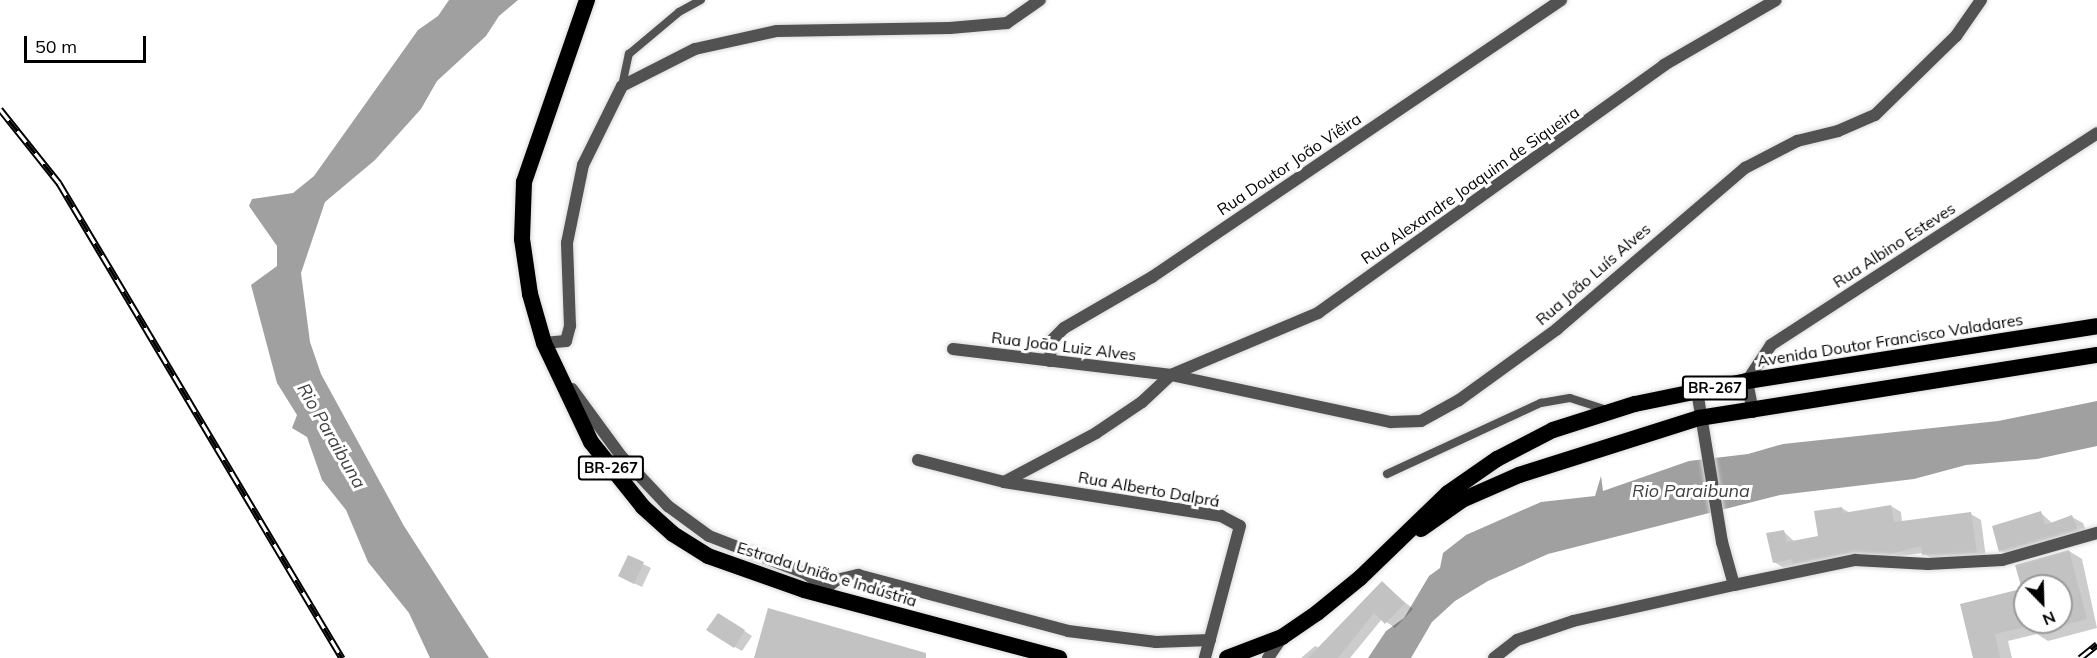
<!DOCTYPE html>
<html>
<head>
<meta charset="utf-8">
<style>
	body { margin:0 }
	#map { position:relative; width:2097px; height:658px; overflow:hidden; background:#fff; font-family:Mulish,sans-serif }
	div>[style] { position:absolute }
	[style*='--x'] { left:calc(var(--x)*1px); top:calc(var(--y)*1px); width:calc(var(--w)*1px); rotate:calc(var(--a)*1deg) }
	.water>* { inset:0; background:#a0a0a0 }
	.shadow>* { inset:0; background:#0003 }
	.building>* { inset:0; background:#c2c2c2 }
	.roads { filter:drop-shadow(0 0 2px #dbdbdb) drop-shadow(0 0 2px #dbdbdb) }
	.service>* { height:8px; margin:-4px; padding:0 4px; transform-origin:4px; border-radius:4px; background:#525252 }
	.minor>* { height:12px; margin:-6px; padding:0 6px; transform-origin:6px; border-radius:6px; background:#525252 }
	.trunk>* { height:16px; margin:-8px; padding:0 8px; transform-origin:8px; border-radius:8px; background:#000 }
	.rail>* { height:7px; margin-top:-3.5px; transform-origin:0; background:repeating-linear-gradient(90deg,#fff 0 14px,#000 0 28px); box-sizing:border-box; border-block:2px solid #000 }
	span { translate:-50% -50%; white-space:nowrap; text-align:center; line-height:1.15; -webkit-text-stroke:6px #fff; paint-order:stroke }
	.shield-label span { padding:2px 4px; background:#fff; border:2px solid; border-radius:4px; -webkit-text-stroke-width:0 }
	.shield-label { font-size:15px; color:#000; font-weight:700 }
	.street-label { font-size:16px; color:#000 }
	.water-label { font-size:18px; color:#414141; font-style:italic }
	.north { position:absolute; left:2013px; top:574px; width:60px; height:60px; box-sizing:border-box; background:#fff; border:2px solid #999; border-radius:50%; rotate:157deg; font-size:16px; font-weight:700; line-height:24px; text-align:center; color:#000 }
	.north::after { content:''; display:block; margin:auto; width:21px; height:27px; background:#000; clip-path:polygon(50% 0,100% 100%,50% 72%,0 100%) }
	.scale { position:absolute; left:24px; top:36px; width:122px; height:27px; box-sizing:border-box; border:3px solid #000; border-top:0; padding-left:8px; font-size:18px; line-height:21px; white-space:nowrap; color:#000; -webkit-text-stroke:4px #fff; paint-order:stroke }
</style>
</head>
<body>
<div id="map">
	<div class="water">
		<div style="clip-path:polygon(449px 0,518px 0,499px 16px,486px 36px,437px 81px,421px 109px,375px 160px,325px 202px,301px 273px,310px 342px,321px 374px,404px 526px,489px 658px,430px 658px,409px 613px,368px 562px,346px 510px,322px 480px,307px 437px,292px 428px,297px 415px,277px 383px,251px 285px,277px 266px,277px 246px,249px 206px,252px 199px,293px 193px,314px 176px,418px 30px,438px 16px)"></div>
		<div style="clip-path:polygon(2097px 401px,2097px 446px,2037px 459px,1966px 465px,1914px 479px,1780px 495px,1548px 554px,1488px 581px,1455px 601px,1432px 622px,1411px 658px,1368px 658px,1386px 631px,1404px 618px,1429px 576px,1440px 568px,1443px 553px,1466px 535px,1541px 502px,1595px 496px,1601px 476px,1603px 491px,1689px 461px,1748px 454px,1783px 444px,1998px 421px)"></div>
	</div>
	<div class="shadow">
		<div style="clip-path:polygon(1891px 506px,1901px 512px,1902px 522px,1971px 514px,1981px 520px,1986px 558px,1934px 560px,1923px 553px,1805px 569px,1798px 565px,1784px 568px,1774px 562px,1784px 532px,1795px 542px,1820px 537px,1842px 508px,1850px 513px)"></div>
		<div style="clip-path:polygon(2041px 513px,2053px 524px,2072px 517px,2083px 523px,2088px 536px,2012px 557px,2001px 551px)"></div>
		<div style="clip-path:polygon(evenodd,2069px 551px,2082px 559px,2097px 628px,2048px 641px,2037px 634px,2008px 641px,2012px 658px,1974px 658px,2023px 590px,2017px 566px,2069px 551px,2025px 586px,2061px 586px,2061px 622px,2025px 622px,2025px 586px)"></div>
		<div style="clip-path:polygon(629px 557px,651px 568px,642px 587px,627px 580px)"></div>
		<div style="clip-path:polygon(1382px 583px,1413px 609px,1395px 628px,1382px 619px,1350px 658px,1301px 658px,1315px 646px,1319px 648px)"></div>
		<div style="clip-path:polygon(726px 619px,752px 636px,742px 651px,735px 647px)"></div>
	</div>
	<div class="building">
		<div style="clip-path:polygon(1891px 505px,1894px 522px,1971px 512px,1977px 553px,1922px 555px,1921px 546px,1890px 554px,1854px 552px,1793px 564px,1792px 559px,1773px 563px,1766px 533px,1784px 530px,1787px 542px,1818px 536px,1814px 511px,1842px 507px,1843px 513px)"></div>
		<div style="clip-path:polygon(2041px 511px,2045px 525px,2072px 515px,2078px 530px,1999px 552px,1992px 526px)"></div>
		<div style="clip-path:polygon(2069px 550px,2087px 619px,2061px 626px,2061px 586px,2021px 586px,2015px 565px)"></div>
		<div style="clip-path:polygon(628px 555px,644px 562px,634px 584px,618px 576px)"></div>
		<div style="clip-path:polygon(1382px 581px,1405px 603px,1385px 624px,1374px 613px,1338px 658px,1308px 658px)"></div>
		<div style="clip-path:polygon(2025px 588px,2025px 627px,1995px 634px,2000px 658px,1973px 658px,1960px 604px)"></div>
		<div style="clip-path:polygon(768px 608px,926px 653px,926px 658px,754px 658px)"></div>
		<div style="clip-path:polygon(718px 613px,745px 630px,734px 648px,706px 630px)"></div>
	</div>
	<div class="roads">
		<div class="service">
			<div style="--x:622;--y:86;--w:33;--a:-78"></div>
			<div style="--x:629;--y:54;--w:65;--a:-40"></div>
			<div style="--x:679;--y:12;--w:25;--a:-29"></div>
			<div style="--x:1387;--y:474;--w:170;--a:-24.8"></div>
			<div style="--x:1541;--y:403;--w:29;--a:-10"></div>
			<div style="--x:1570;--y:398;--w:39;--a:18"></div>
		</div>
		<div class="minor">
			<div style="--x:544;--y:343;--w:22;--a:-5"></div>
			<div style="--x:566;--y:341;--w:16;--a:-75"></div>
			<div style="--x:570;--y:326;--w:83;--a:-92.1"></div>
			<div style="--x:567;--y:243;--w:80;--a:-78.4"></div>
			<div style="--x:583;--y:165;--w:88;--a:-63.7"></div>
			<div style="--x:622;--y:86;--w:82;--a:-26.9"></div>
			<div style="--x:695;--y:49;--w:84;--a:-12.4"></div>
			<div style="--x:777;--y:31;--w:173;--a:-1"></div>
			<div style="--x:950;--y:28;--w:57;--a:-5"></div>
			<div style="--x:1007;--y:23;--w:40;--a:-34.9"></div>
			<div style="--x:953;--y:349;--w:220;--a:6.8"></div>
			<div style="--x:1171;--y:375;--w:225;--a:12.1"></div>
			<div style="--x:1391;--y:422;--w:30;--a:-2"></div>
			<div style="--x:1421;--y:421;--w:43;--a:-28.9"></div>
			<div style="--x:1459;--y:400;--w:121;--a:-35.9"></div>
			<div style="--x:1557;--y:329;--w:248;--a:-40.6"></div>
			<div style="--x:1745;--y:168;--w:59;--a:-27.4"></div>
			<div style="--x:1797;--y:141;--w:42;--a:-13.7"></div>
			<div style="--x:1838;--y:131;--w:40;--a:-23.4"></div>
			<div style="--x:1875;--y:115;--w:113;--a:-44.3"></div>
			<div style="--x:1956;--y:36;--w:44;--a:-55.2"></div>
			<div style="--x:1050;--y:361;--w:20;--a:-87"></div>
			<div style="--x:1051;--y:341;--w:18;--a:-45"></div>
			<div style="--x:1064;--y:328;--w:102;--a:-30.1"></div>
			<div style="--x:1152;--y:277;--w:494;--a:-34.1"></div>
			<div style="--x:572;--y:389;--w:83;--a:53.8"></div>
			<div style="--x:621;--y:456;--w:69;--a:46.8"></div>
			<div style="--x:668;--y:506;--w:51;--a:36.2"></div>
			<div style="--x:709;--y:536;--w:103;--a:21.1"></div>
			<div style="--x:805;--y:573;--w:14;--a:36"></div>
			<div style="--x:816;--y:581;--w:13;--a:77"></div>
			<div style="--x:819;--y:594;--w:22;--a:-39"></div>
			<div style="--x:836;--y:580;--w:23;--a:-13"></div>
			<div style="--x:858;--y:575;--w:217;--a:14.9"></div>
			<div style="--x:1068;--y:631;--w:89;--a:7.1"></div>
			<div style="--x:1156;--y:642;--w:54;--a:-2.1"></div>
			<div style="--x:1753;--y:412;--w:32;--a:-101"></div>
			<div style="--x:1747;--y:381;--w:43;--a:-56.3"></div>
			<div style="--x:1771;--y:345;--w:389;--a:-33"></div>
			<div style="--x:918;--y:460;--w:89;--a:14.3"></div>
			<div style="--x:1004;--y:482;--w:220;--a:8.9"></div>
			<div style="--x:1221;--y:516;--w:21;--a:28"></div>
			<div style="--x:1240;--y:526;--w:137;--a:104.9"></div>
			<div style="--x:1004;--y:482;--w:104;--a:-28"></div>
			<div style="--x:1096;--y:433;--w:55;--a:-34"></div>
			<div style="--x:1142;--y:402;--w:40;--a:-43"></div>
			<div style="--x:1171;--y:375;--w:160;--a:-22.9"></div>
			<div style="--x:1318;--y:313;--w:426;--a:-35.6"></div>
			<div style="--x:1664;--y:65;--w:129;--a:-30.1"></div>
			<div style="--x:1734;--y:585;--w:124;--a:-11.7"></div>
			<div style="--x:1855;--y:560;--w:73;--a:3.1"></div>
			<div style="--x:1928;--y:564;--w:74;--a:-3.1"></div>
			<div style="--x:2002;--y:560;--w:99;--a:-15.9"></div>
			<div style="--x:1268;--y:658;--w:25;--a:-56"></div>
			<div style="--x:1494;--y:658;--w:29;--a:-38"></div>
			<div style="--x:1517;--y:640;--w:59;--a:-18.7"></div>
			<div style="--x:1573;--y:621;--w:165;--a:-12.6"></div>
			<div style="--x:1734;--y:585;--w:45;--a:-105.6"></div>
			<div style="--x:1722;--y:542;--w:153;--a:-99.4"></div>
		</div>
		<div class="trunk">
			<div style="--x:587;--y:0;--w:193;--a:109.1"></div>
			<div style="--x:524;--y:182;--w:57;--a:92"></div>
			<div style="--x:522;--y:239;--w:56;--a:81.7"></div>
			<div style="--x:530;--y:294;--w:51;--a:74.1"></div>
			<div style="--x:544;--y:343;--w:110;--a:64.6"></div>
			<div style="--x:591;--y:442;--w:83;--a:51.3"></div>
			<div style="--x:643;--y:507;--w:40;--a:42"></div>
			<div style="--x:673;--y:534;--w:41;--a:32.2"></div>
			<div style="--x:708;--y:556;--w:102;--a:19.5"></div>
			<div style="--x:804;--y:590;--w:264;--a:14.9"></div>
			<div style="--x:1421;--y:529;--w:50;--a:-35.3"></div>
			<div style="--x:1462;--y:500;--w:62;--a:-23.7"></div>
			<div style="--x:1519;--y:475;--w:189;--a:-17.6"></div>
			<div style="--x:1699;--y:418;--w:403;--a:-9"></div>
			<div style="--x:1227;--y:658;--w:59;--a:-20.9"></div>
			<div style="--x:1282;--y:637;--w:42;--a:-34.4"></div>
			<div style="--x:1317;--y:613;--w:55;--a:-39.1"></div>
			<div style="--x:1360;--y:578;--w:122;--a:-44"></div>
			<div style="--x:1448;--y:493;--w:60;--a:-34.8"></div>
			<div style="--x:1497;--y:459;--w:63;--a:-27.4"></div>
			<div style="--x:1553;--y:430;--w:86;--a:-17.6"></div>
			<div style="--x:1635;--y:404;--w:114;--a:-11.6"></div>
			<div style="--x:1747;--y:381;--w:354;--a:-8.9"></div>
		</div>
	</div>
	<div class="rail">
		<div style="--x:0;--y:109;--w:95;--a:51.4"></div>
		<div style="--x:59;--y:183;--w:553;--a:59.21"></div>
		<div style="--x:2080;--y:658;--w:22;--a:-39"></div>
	</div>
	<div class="shield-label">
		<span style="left:1715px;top:388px">BR-267</span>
		<span style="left:611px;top:468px">BR-267</span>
	</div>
	<div class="street-label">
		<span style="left:1289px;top:164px;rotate:-34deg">Rua Doutor João Viêira</span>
		<span style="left:1470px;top:185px;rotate:-35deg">Rua Alexandre Joaquim de Siqueira</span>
		<span style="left:1894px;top:245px;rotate:-33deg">Rua Albino Esteves</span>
		<span style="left:1593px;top:274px;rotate:-41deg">Rua João Luís Alves</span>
		<span style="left:1890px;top:340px;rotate:-9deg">Avenida Doutor Francisco Valadares</span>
		<span style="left:1064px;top:346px;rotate:7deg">Rua Joāo Luiz Alves</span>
		<span style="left:1149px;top:489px;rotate:10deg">Rua Alberto Dalprá</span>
		<span style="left:827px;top:574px;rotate:17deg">Estrada União e Indústria</span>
	</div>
	<div class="water-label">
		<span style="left:331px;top:436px;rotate:60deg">Rio Paraibuna</span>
		<span style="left:1691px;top:491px">Rio Paraibuna</span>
	</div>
	<div class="north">N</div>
	<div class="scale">50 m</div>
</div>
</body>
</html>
